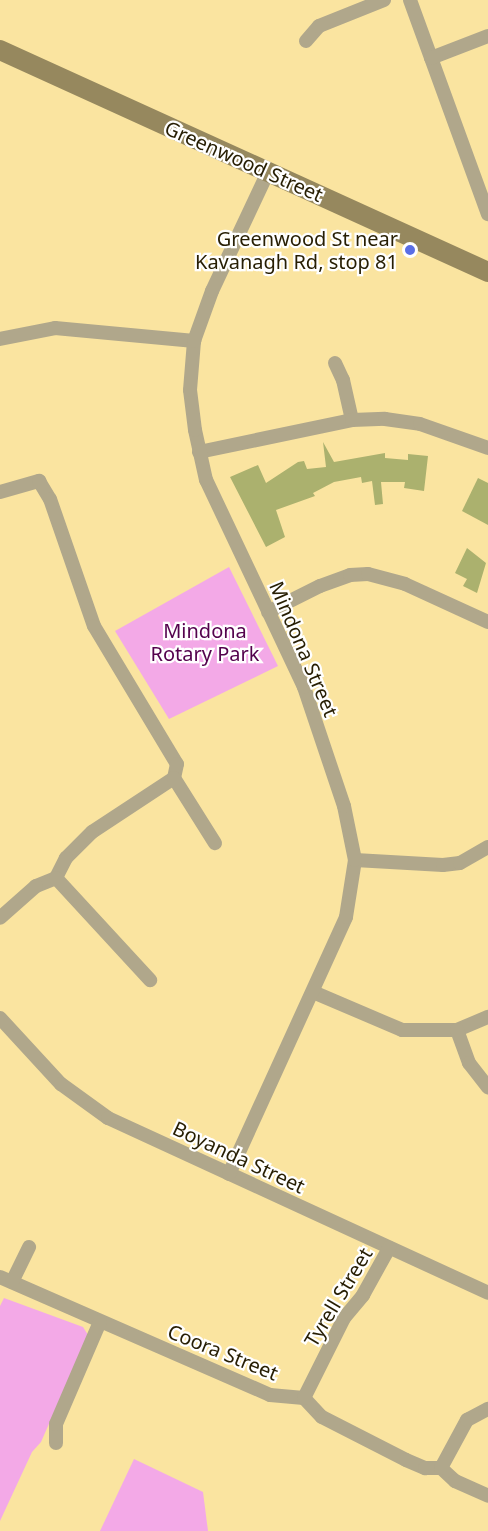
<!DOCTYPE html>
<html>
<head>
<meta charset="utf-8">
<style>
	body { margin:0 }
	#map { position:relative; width:488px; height:1531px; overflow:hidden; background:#fae4a0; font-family:"Noto Sans",sans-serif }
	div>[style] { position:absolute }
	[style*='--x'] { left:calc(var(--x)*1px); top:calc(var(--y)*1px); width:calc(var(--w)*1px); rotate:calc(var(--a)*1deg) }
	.green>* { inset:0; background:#f3a9e7 }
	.building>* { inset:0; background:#abb16e }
	.street>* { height:14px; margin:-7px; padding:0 7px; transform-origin:7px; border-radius:7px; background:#b0a78b }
	.secondary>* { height:20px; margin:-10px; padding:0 10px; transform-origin:10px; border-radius:10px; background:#96885e }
	.dots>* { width:16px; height:16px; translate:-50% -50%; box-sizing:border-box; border:3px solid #fff; border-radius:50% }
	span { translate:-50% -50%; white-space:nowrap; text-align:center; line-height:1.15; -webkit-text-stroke:4.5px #fff; paint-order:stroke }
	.street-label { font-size:20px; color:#271e03 }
	.poi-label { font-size:20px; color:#271e03 }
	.right { translate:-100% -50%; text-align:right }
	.park-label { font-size:20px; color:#54024d }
</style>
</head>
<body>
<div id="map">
	<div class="green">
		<div style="clip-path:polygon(229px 567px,278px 666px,169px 719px,115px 631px)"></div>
		<div style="clip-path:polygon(4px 1298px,83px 1327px,88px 1335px,41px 1442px,32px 1452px,0 1521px,0 1306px)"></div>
		<div style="clip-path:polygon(134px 1459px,203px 1492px,208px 1531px,100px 1531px)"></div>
	</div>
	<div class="building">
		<div style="clip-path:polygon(323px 442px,334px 462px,385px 453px,385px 458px,408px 460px,408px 454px,428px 456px,424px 491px,404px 488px,405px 482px,381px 482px,383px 504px,375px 505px,372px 481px,362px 483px,361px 477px,334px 482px,313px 493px,315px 496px,276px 510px,285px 537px,266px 547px,230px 477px,258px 465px,266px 483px,298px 462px,304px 461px,307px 469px,326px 467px)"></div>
		<div style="clip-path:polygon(478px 478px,488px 483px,488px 525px,462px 511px)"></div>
		<div style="clip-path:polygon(467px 548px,486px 563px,477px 593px,463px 586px,467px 579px,455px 573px)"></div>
	</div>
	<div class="street">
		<div style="--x:410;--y:0;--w:228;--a:70"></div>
		<div style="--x:306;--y:41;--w:20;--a:-49"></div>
		<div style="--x:319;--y:26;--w:70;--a:-21.8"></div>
		<div style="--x:431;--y:58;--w:61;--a:-21.1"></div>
		<div style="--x:0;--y:339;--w:56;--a:-11.3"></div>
		<div style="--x:55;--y:328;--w:140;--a:5.3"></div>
		<div style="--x:335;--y:363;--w:19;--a:65"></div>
		<div style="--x:343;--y:380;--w:41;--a:77.3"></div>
		<div style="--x:199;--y:452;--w:156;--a:-11.8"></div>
		<div style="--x:352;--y:420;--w:33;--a:-2"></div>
		<div style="--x:385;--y:419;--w:35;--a:8"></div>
		<div style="--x:420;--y:424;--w:72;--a:19.4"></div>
		<div style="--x:0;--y:492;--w:41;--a:-15.8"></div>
		<div style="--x:39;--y:481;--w:21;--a:59"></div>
		<div style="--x:50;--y:499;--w:134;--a:70.9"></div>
		<div style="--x:94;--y:626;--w:161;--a:59"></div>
		<div style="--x:177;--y:764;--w:14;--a:102"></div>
		<div style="--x:174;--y:778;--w:98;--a:146.6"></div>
		<div style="--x:92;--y:832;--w:37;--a:135"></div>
		<div style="--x:66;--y:858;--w:22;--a:117"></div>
		<div style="--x:56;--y:878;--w:22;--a:158"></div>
		<div style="--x:36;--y:886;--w:48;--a:138.4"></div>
		<div style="--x:268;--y:612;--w:58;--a:-26.6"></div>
		<div style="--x:320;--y:586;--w:32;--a:-20"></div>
		<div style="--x:350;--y:575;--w:18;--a:-3"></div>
		<div style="--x:368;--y:574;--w:38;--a:15"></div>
		<div style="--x:405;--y:584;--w:91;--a:24.6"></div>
		<div style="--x:174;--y:778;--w:77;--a:57.8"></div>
		<div style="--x:355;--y:860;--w:88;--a:3.3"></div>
		<div style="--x:443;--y:865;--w:17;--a:-7"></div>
		<div style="--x:460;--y:863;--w:32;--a:-30"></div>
		<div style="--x:56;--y:878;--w:139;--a:47.3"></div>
		<div style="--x:313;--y:992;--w:97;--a:23.1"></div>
		<div style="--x:402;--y:1030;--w:55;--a:0"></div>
		<div style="--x:457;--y:1030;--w:34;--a:-23"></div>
		<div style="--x:0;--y:1018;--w:90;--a:47.3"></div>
		<div style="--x:61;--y:1084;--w:58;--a:35.9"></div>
		<div style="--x:108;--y:1118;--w:418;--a:24.7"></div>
		<div style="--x:457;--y:1030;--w:35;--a:70"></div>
		<div style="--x:469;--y:1063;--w:31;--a:52"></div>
		<div style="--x:229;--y:1174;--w:282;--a:-65.5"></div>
		<div style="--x:346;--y:917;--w:58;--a:-81"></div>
		<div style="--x:355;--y:860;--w:55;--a:-101.5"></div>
		<div style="--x:344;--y:806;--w:126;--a:-108.6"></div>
		<div style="--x:304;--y:687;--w:229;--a:-115.3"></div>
		<div style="--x:206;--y:480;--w:51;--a:-102.4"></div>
		<div style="--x:195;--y:430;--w:40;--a:-97.1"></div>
		<div style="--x:190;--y:390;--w:49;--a:-85.3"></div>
		<div style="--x:194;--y:341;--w:53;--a:-70.2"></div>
		<div style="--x:212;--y:291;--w:132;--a:-64.8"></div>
		<div style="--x:0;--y:1277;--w:295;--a:23.6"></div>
		<div style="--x:270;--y:1395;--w:34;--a:5"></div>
		<div style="--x:304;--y:1398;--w:26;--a:47"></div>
		<div style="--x:322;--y:1417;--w:94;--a:27.1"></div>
		<div style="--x:406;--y:1460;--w:21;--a:23"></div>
		<div style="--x:425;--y:1468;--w:16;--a:0"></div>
		<div style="--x:441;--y:1468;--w:19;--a:43"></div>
		<div style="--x:455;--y:1481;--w:36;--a:24"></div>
		<div style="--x:12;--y:1282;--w:39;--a:-64"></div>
		<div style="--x:304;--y:1398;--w:89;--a:-63.4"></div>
		<div style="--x:344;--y:1318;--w:30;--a:-50"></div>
		<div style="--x:363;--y:1295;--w:54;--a:-61"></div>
		<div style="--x:56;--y:1443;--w:19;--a:-90"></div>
		<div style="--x:56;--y:1424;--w:111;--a:-66.7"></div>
		<div style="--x:441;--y:1468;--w:55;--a:-61.6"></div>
		<div style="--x:467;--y:1420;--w:24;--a:-28"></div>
	</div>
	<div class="secondary">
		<div style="--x:0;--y:50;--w:536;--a:24.46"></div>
	</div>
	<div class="dots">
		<div style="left:410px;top:250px;background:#5a6ee5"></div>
	</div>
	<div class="street-label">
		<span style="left:244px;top:161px;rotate:24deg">Greenwood Street</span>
		<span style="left:304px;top:649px;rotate:67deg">Mindona Street</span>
		<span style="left:239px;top:1157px;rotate:25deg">Boyanda Street</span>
		<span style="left:338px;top:1297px;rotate:-59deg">Tyrell Street</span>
		<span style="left:223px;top:1352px;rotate:22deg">Coora Street</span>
	</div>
	<div class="poi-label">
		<span class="right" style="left:398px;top:250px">Greenwood St near<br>Kavanagh Rd, stop 81</span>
	</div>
	<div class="park-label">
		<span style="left:205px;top:642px">Mindona<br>Rotary Park</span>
	</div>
</div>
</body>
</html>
